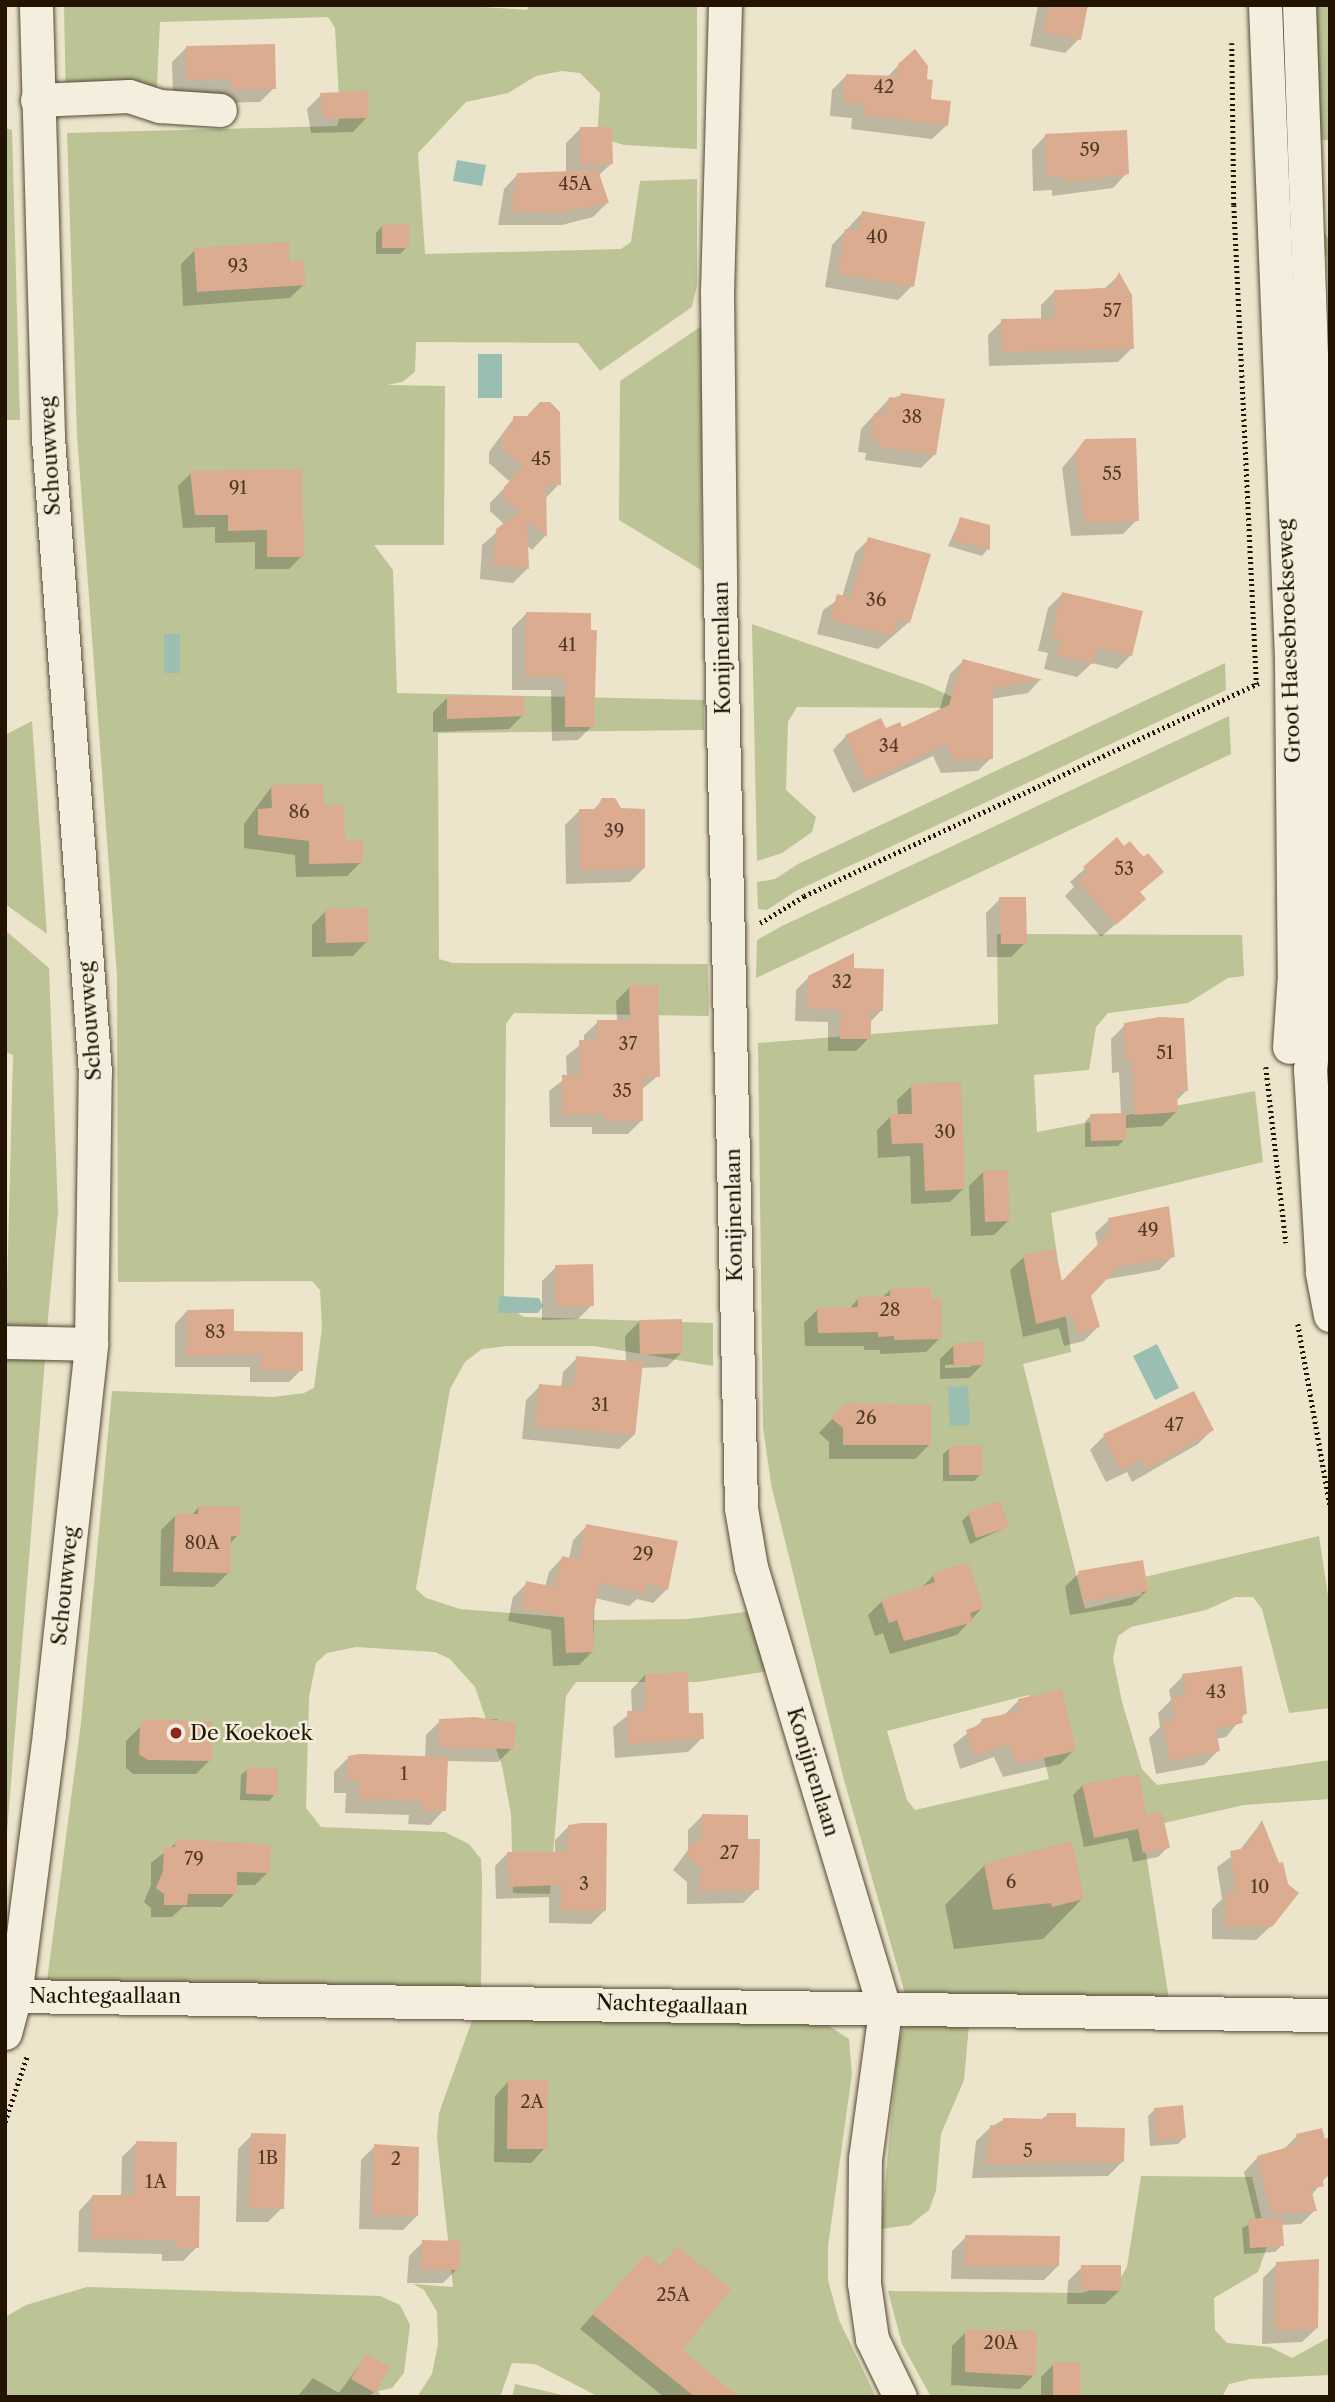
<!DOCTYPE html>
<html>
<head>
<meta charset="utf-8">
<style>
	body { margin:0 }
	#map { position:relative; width:1335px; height:2402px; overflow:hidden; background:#ede5cb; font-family:"Libre Caslon Text",serif }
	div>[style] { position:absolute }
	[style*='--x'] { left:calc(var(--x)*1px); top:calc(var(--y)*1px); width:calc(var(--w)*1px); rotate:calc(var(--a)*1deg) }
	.green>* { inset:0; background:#bcc395 }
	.water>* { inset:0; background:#9abfb2 }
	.shadow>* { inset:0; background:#0003 }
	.building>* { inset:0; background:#dcac91 }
	.path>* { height:4.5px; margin-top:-2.25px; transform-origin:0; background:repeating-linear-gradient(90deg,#231401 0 2px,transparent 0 5.5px) }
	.roads { filter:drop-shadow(0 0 2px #564834) drop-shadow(0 0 2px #564834) }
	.minor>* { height:33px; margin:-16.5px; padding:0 16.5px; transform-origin:16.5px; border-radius:16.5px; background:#f3eedd }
	.dots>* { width:19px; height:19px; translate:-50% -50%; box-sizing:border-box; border:4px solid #f3eedd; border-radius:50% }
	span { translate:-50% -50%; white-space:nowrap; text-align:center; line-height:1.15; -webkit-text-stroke:5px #f3eedd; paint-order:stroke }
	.number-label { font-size:18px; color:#513a25 }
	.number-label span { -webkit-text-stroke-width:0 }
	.street-label { font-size:21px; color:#231401 }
	.poi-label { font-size:21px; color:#231401 }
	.left { translate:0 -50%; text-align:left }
	.frame { position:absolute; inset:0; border:7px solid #231401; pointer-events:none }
</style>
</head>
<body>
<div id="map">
	<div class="green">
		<div style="clip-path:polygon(64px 5px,452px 5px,527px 10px,529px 5px,697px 5px,697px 149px,624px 145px,597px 137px,600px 93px,580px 73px,562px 71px,536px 76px,508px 93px,466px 102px,418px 153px,425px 254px,621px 249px,631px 242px,640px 181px,697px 179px,697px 285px,692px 307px,600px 371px,578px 343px,416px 342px,415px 372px,402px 382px,387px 385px,445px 386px,444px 545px,374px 545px,393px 570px,397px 693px,704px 700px,704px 730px,438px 733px,439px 959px,453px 963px,708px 964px,709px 1016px,514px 1013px,506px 1024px,504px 1297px,510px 1309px,524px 1317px,713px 1323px,713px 1366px,594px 1346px,507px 1346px,482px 1349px,465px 1362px,450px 1389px,416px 1589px,426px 1598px,460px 1609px,598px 1620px,688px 1619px,753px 1611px,769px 1671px,698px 1682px,576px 1682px,566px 1696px,550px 1894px,513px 1893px,511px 1814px,502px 1766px,475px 1687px,450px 1659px,435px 1652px,356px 1647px,327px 1653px,316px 1663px,309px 1697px,306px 1808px,321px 1827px,445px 1832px,469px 1844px,481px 1859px,482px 1877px,481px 1992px,47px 1981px,81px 1723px,112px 1391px,273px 1397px,304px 1393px,314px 1388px,322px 1328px,320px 1290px,312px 1281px,118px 1282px,117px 976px,77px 435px,67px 133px,337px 126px,340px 115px,335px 28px,328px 17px,160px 22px,156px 105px,66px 107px)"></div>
		<div style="clip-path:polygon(1312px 5px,1330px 5px,1330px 140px,1319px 140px)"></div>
		<div style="clip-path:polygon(5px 128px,12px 130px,20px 420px,5px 420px)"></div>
		<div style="clip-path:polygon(1319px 224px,1330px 241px,1330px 348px,1327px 257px,1319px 248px)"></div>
		<div style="clip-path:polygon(703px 325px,701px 570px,619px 520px,620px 381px)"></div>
		<div style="clip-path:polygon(752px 624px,926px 685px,977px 708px,797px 707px,788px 722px,786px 790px,816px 817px,812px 832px,782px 853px,757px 861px)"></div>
		<div style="clip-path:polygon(1225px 663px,1226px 690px,796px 891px,767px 910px,758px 909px,757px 882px,775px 879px,798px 864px)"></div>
		<div style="clip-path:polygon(1229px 716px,1231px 754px,756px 978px,757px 940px,782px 926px)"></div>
		<div style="clip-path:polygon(32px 721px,47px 934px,5px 904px,5px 735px)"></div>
		<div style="clip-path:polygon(5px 930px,49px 968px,58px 1212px,47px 1329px,6px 1329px,13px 1055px,5px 1052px)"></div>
		<div style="clip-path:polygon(evenodd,997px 934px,1242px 935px,1244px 976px,1228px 978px,1188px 1003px,1108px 1013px,1096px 1027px,1089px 1070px,1034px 1075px,1037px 1132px,1255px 1091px,1263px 1162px,1051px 1213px,1071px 1352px,1023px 1364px,1085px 1609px,1142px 1595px,1140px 1578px,1319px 1536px,1330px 1609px,1330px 1708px,1289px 1713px,1262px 1609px,1253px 1597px,1235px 1597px,1206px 1610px,1131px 1627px,1118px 1636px,1113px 1658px,1122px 1702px,1142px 1769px,1157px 1785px,1330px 1760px,1330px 1799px,1244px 1805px,1142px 1828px,1169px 1999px,905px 1994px,844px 1780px,771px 1484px,763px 1428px,758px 1043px,998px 1024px,997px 934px,1029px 1695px,1049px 1779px,915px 1810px,907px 1800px,887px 1731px,1029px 1695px)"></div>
		<div style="clip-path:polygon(5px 1360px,45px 1360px,5px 1857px,6px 1434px)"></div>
		<div style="clip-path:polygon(473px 2018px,826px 2024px,849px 2039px,852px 2074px,828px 2246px,828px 2280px,839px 2320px,876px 2397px,599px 2397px,535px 2364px,512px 2363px,500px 2397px,417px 2397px,432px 2374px,438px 2344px,437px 2312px,424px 2290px,413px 2284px,453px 2287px,437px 2138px,439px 2113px)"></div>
		<div style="clip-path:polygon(913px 2024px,969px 2025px,964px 2080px,941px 2134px,936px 2191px,929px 2210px,910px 2225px,881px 2229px,898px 2044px,903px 2028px)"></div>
		<div style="clip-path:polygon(1141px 2176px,1252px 2177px,1268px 2244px,1258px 2272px,1214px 2298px,1215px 2330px,1227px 2343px,1270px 2347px,1292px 2358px,1330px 2337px,1330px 2375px,1250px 2379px,1229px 2384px,1222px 2397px,931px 2397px,902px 2344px,888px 2291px,1082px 2293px,1103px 2286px,1121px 2277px,1127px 2267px)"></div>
		<div style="clip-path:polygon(87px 2287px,380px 2296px,400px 2305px,410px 2325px,404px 2373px,392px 2388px,378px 2391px,381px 2397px,5px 2397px,5px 2317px,26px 2305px)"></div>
		<div style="clip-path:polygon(515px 2384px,571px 2397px,512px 2397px)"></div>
	</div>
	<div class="water">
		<div style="clip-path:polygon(457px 160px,486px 165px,482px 186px,453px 181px)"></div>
		<div style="clip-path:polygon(478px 354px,502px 354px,502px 398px,478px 398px)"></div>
		<div style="clip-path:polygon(164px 634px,180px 634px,180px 673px,164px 673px)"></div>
		<div style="clip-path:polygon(499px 1296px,539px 1298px,543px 1306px,538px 1313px,498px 1313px)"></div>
		<div style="clip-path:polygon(1157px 1344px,1179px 1388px,1155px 1400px,1133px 1356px)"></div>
		<div style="clip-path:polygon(968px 1386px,970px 1425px,950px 1426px,948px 1387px)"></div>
	</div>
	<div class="shadow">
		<div style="clip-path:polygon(1038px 5px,1086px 5px,1079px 39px,1065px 53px,1030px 46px)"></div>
		<div style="clip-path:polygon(186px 48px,274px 88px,260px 102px,218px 103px,218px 93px,173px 93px,172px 62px)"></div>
		<div style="clip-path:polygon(899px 65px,925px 81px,929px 100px,947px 125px,932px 139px,851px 129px,852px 118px,830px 116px,832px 90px,846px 76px,887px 77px)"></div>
		<div style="clip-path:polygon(321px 95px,367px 117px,353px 132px,311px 133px,307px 109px)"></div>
		<div style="clip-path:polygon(580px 129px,611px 164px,598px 176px,607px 203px,593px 217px,562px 225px,498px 225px,504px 189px,518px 174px,566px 173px,566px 143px)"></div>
		<div style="clip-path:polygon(1046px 135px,1127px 173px,1113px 188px,1052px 196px,1052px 190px,1033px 191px,1032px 150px)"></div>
		<div style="clip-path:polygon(862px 213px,912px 286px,898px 300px,825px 287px,832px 245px)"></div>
		<div style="clip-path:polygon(382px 226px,407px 247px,400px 254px,376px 254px,376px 233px)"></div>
		<div style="clip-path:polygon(195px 250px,288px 263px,304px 284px,290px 298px,183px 306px,181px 264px)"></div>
		<div style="clip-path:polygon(1119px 275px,1132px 348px,1118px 362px,989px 366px,988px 335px,1002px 321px,1041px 320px,1041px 305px,1055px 291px,1105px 288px)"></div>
		<div style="clip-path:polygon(902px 395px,935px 454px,921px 468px,865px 460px,866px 453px,858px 452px,861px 429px,889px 399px)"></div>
		<div style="clip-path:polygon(514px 418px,559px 484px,545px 499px,545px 536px,532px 550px,526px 545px,527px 569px,513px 583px,480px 579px,482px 545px,505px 525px,490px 511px,490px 503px,510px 482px,489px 463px,489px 452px)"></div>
		<div style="clip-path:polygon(1085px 441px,1137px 520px,1123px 534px,1071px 536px,1062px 468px)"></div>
		<div style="clip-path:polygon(301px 471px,302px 556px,289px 569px,255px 569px,255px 542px,215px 543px,215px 527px,183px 528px,178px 486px,191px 473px)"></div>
		<div style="clip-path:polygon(960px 519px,988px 549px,982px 556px,948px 546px)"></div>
		<div style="clip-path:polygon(869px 539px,909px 622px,878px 649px,817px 634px,823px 610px,842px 597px,855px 553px)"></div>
		<div style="clip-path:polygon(1062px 594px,1131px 655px,1117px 669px,1092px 663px,1077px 677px,1044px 669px,1048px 653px,1038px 651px,1048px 608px)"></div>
		<div style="clip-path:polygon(526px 614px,589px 615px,592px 726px,578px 740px,552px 741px,551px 690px,512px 690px,512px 628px)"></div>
		<div style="clip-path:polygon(963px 661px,1039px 681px,1028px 693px,991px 699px,991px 758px,978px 771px,941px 773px,933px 756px,853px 793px,833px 750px,846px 736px,901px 729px,939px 712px,950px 674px)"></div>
		<div style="clip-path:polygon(448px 697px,523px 715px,509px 729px,433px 732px,433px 712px)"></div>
		<div style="clip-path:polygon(272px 786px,322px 807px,361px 862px,347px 876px,296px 877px,295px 855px,244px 848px,244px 824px)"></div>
		<div style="clip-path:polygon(603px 800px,644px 868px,630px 882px,566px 884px,565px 825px,579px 811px,593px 810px)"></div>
		<div style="clip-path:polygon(1117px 840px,1124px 848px,1130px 844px,1161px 872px,1138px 893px,1129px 912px,1101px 937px,1065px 896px,1074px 887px,1070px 882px)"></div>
		<div style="clip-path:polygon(1000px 899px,1025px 943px,1011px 957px,987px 957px,986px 913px)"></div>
		<div style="clip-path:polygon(326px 911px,367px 941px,353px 956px,312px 957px,312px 925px)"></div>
		<div style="clip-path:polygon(852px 970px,882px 1010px,869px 1023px,869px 1038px,856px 1051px,828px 1051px,828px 1022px,795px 1021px,796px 990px,809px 977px)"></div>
		<div style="clip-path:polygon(630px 987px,658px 1076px,641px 1090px,642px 1120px,628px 1134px,592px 1134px,592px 1127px,550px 1127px,549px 1091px,567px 1077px,566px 1056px,584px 1042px,584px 1035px,598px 1022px,617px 1021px,616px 1001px)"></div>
		<div style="clip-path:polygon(1125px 1025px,1186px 1091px,1176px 1101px,1176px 1112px,1162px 1126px,1125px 1128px,1125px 1139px,1118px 1146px,1085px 1147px,1085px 1122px,1091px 1115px,1121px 1115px,1119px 1072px,1112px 1073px,1111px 1039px)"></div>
		<div style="clip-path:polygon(912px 1086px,964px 1188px,950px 1202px,911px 1204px,910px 1156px,878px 1158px,877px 1130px,891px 1116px,898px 1116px,897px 1100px)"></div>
		<div style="clip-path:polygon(983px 1172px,1008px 1221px,994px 1235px,971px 1236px,969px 1186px)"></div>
		<div style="clip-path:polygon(1109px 1220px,1173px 1256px,1159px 1270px,1103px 1280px,1089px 1296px,1098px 1327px,1084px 1341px,1064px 1346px,1059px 1328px,1023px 1337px,1010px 1270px,1024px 1257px,1061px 1284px,1098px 1246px,1095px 1233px)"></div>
		<div style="clip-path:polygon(556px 1267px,592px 1305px,578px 1319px,542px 1320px,542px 1281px)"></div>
		<div style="clip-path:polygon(891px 1289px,940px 1338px,926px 1352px,880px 1354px,880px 1350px,864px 1350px,864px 1346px,805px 1346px,804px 1323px,818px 1309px,849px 1309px,858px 1299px,882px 1298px)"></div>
		<div style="clip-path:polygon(187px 1311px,233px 1332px,301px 1370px,289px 1382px,250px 1382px,250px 1367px,175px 1367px,175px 1324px)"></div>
		<div style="clip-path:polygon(639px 1322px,681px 1353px,667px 1367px,640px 1368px,634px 1435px,619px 1449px,522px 1439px,526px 1400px,540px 1386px,561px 1388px,563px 1372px,577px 1358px,626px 1362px,625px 1336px)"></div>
		<div style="clip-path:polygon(evenodd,954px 1345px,983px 1364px,969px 1378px,940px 1379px,940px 1359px,954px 1345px,971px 1364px,971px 1367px,945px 1368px,945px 1365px,971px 1364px)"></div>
		<div style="clip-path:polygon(1194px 1393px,1212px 1430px,1198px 1444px,1132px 1482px,1127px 1472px,1106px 1482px,1090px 1450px,1104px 1436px)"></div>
		<div style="clip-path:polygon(846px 1404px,929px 1445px,915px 1459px,829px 1459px,829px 1442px,819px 1433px)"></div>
		<div style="clip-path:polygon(950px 1448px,981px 1474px,974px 1481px,943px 1481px,943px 1454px)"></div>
		<div style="clip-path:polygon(199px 1507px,238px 1535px,229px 1545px,228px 1573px,214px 1587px,160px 1586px,161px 1530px,175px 1516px,191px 1516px)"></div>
		<div style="clip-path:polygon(969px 1514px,1007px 1527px,970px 1544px,962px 1521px)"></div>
		<div style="clip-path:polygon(587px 1526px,667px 1589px,653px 1603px,637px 1599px,629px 1606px,595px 1598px,593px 1651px,579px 1665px,553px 1666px,551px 1630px,508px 1621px,513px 1597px,527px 1583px,545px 1587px,549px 1572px,562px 1558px,569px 1559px,573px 1540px)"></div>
		<div style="clip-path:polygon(1079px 1573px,1147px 1591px,1132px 1605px,1070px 1615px,1065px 1587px)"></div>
		<div style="clip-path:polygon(933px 1576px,982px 1608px,957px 1635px,890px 1654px,883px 1633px,875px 1636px,868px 1615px,882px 1601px,921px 1588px)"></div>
		<div style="clip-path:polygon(645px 1675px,688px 1715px,702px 1738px,688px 1752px,615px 1758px,613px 1727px,632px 1712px,631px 1690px)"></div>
		<div style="clip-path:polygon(1183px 1676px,1245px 1714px,1226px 1737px,1216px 1739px,1218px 1751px,1204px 1765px,1156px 1774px,1149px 1738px,1160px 1727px,1158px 1713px,1171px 1700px,1169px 1690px)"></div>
		<div style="clip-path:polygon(1019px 1700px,1074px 1750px,1060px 1764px,1003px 1777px,994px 1757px,960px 1769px,953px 1745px,982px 1721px,1005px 1714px)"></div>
		<div style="clip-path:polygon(497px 1719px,512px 1748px,498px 1762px,446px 1761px,444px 1810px,430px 1825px,408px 1824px,409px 1815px,345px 1813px,346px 1793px,334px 1793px,334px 1772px,348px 1758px,425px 1758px,426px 1735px,440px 1721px)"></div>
		<div style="clip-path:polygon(141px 1726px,210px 1760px,196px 1774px,133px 1774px,126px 1768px,126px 1741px)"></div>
		<div style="clip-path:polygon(248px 1769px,275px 1794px,269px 1801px,240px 1800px,241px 1775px)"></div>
		<div style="clip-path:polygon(1083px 1785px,1145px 1817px,1168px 1847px,1158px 1857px,1133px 1862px,1128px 1838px,1084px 1847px,1073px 1795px)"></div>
		<div style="clip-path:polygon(702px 1816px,746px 1841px,757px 1889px,743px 1903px,687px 1904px,687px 1882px,673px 1870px,688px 1850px,688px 1830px)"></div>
		<div style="clip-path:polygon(1261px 1823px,1271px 1926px,1256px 1940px,1212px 1939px,1212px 1909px,1222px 1899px,1217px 1867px,1239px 1851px)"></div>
		<div style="clip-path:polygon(568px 1827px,604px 1911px,591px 1924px,549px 1923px,549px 1897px,496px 1899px,495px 1866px,508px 1853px,555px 1853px,555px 1840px)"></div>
		<div style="clip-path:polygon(176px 1843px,268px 1872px,255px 1885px,235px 1885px,235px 1893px,222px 1907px,183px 1907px,172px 1917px,151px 1917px,151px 1908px,144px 1902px,151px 1885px,151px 1863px)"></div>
		<div style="clip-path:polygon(984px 1866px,1082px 1899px,1043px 1939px,954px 1949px,945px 1905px)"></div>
		<div style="clip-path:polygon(509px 2081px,545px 2148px,531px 2163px,494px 2162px,495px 2096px)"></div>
		<div style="clip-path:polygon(1155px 2109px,1185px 2137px,1178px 2144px,1150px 2146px,1148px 2116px)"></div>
		<div style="clip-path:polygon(1048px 2114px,1122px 2162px,1108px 2176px,972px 2178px,976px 2141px,991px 2127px,1003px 2120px,1041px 2120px)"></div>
		<div style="clip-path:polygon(252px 2135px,282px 2208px,268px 2222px,236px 2222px,238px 2149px)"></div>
		<div style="clip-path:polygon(1297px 2136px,1330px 2172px,1311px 2196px,1315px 2210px,1301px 2224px,1281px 2225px,1282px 2245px,1275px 2252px,1244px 2254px,1242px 2228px,1256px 2221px,1244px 2172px,1258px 2157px,1282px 2151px)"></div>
		<div style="clip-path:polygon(136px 2143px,175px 2198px,197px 2247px,183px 2261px,162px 2261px,162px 2254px,78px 2252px,79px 2211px,93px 2196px,121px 2197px,122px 2157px)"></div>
		<div style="clip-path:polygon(375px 2146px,417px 2216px,403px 2230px,359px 2229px,361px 2160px)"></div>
		<div style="clip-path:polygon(966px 2237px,1058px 2266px,1044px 2280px,951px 2279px,952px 2251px)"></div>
		<div style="clip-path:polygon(423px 2242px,457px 2269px,443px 2283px,407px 2283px,409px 2256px)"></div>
		<div style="clip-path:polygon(678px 2248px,679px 2350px,722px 2397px,664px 2397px,580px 2329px,632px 2271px,659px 2267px)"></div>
		<div style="clip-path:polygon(1277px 2264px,1317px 2328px,1302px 2342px,1262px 2344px,1263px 2278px)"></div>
		<div style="clip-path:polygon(1082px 2267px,1120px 2290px,1105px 2304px,1067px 2304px,1068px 2281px)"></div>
		<div style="clip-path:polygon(966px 2332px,1034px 2375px,1020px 2389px,951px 2385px,952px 2346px)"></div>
		<div style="clip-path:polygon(366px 2356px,374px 2392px,369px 2397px,297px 2397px,313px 2378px,339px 2393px)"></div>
		<div style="clip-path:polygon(1054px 2364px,1080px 2365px,1079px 2397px,1041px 2397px,1041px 2377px)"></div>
	</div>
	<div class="building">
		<div style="clip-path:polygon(1049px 5px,1088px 5px,1081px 40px,1043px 32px)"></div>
		<div style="clip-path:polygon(275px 44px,276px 89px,232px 90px,231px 79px,186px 80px,186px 46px)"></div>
		<div style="clip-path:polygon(915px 49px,928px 66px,927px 79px,933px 80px,931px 99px,951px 101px,948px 126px,864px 115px,865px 104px,843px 102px,846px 74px,897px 76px,898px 64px)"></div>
		<div style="clip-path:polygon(368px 91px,369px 118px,324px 119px,320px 93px)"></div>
		<div style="clip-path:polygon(580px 127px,612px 127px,613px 164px,580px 165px)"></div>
		<div style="clip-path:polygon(1127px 130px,1129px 174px,1065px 183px,1065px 177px,1047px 177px,1045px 134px)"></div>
		<div style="clip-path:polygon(598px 170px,609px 203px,560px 213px,511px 211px,517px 173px)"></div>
		<div style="clip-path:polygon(862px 211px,925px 222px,914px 287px,838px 274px,845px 229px,858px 231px)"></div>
		<div style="clip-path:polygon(409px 224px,409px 248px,382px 248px,382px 225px)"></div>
		<div style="clip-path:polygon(289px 242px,290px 261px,304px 260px,306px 285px,197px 292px,194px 248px)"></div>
		<div style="clip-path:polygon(1119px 272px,1132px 295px,1134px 349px,1002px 352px,1001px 319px,1055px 318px,1054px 290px,1111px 288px)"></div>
		<div style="clip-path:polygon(901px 393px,945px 399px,936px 455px,878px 447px,879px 439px,871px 438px,874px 413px,886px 414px,889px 397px,900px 399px)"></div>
		<div style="clip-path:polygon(540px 402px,550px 402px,560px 412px,561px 485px,546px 485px,547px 537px,527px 519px,529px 569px,493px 565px,496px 529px,520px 512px,504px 497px,504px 487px,523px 467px,502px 448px,502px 436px,513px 424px,513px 416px,527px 416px)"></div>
		<div style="clip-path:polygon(1136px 438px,1139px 521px,1085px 523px,1075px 453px,1085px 439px)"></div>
		<div style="clip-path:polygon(302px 469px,304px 557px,267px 557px,267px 530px,228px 531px,228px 515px,195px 515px,190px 471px)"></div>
		<div style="clip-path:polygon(960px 517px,990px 525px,990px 550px,953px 540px)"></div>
		<div style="clip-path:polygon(868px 537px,931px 554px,910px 623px,898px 619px,893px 636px,830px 620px,837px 594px,851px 598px)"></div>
		<div style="clip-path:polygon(1062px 592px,1143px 611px,1132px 656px,1097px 648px,1093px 664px,1057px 655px,1061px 639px,1051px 637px)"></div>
		<div style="clip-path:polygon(526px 612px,591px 613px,591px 630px,597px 630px,594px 727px,565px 727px,565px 677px,526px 677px)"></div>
		<div style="clip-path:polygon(963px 659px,1043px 680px,993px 688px,993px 759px,954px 760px,946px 744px,867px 781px,845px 735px,881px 718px,886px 728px,900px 722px,902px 727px,949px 705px)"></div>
		<div style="clip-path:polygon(447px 696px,524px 696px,525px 716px,447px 719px)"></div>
		<div style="clip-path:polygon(323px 784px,324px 805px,344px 805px,345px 840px,363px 840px,363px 863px,309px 864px,309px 841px,258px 835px,258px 809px,272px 808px,271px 785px)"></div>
		<div style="clip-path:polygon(602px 798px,615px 798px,621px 808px,645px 809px,645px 868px,580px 871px,579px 809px,596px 809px)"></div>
		<div style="clip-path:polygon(1117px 837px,1124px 846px,1130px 841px,1143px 857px,1148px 853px,1164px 872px,1140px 892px,1146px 899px,1116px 925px,1078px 881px,1088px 872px,1083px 867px)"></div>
		<div style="clip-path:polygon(999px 897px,1026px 897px,1027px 944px,1001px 944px)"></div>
		<div style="clip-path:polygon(368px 908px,369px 942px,326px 943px,325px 909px)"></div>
		<div style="clip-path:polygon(854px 953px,854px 968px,884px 969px,883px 1011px,871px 1010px,871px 1039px,840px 1039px,841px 1010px,807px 1009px,808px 976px)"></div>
		<div style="clip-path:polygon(629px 985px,658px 985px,660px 1077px,643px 1077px,643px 1121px,605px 1121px,605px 1114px,563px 1115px,562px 1075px,580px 1075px,579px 1040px,597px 1040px,597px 1020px,630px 1020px)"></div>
		<div style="clip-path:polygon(1160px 1017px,1184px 1018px,1188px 1091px,1177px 1092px,1178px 1112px,1135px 1115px,1132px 1059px,1125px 1060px,1124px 1023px)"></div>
		<div style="clip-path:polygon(961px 1082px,965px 1189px,925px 1191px,923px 1143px,892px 1144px,890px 1114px,912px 1114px,911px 1084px)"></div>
		<div style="clip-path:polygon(1126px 1113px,1126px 1140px,1091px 1141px,1090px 1114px)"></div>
		<div style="clip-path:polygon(1008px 1170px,1010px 1221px,985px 1222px,983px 1171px)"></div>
		<div style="clip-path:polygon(1169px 1206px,1175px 1257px,1118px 1267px,1091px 1296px,1100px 1327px,1078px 1334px,1072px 1315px,1036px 1324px,1023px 1255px,1055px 1249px,1062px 1281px,1111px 1231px,1108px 1218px)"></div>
		<div style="clip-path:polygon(593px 1264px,594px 1306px,556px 1306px,555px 1265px)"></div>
		<div style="clip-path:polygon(930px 1287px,932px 1298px,941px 1299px,942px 1339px,894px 1340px,894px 1336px,878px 1337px,878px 1332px,818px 1333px,817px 1308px,858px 1307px,858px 1297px,890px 1296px,890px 1288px)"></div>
		<div style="clip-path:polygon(234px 1309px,234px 1331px,303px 1332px,303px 1371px,261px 1370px,261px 1355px,187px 1356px,187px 1310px)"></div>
		<div style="clip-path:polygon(682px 1319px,683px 1353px,640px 1355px,639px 1320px)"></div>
		<div style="clip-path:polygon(984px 1342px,985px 1365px,954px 1366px,953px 1343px)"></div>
		<div style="clip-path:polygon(576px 1356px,643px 1362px,635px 1435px,535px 1426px,539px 1384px,574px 1387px)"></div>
		<div style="clip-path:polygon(1194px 1391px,1214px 1430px,1147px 1469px,1142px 1459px,1121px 1470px,1103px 1434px)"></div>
		<div style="clip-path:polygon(845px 1403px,931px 1405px,931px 1445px,843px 1445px,843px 1428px,831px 1418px)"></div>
		<div style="clip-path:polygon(982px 1445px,983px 1475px,949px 1475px,949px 1446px)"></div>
		<div style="clip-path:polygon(1000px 1501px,1009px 1527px,976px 1538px,968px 1512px)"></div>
		<div style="clip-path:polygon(199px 1506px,241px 1507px,240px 1536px,231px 1536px,230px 1573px,173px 1572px,175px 1514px,198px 1514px)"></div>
		<div style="clip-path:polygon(586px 1524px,678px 1541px,668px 1590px,647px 1584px,645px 1593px,600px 1583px,593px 1615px,594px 1652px,566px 1653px,564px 1617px,521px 1608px,526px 1581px,555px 1587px,562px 1556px,579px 1560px)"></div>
		<div style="clip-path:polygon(1143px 1560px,1148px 1591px,1083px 1602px,1078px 1571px)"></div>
		<div style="clip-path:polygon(968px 1562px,984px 1608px,970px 1613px,973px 1622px,904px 1641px,897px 1620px,889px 1623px,881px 1600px,935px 1582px,932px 1574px)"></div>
		<div style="clip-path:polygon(1242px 1666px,1247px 1714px,1241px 1715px,1243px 1723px,1216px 1729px,1220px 1751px,1170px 1761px,1163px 1722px,1175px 1720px,1171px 1698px,1186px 1695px,1182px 1674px)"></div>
		<div style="clip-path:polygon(688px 1672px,689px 1713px,703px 1713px,704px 1739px,628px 1744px,627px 1711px,646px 1710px,645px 1674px)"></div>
		<div style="clip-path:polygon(1062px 1689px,1076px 1751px,1017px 1764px,1009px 1744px,974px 1756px,966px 1730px,982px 1724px,981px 1719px,1021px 1711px,1018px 1699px)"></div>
		<div style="clip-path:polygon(475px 1717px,516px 1723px,514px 1749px,439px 1747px,439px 1719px)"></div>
		<div style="clip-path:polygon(147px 1719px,213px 1722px,212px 1761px,148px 1760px,139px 1754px,140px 1725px)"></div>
		<div style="clip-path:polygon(360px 1754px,448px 1757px,446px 1811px,422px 1811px,422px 1801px,359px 1799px,359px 1780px,347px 1780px,348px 1756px)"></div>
		<div style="clip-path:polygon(247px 1767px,278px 1768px,277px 1795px,246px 1794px)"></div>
		<div style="clip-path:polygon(1139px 1774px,1146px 1815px,1162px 1812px,1170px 1848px,1143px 1853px,1138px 1829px,1094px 1838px,1082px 1784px)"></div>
		<div style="clip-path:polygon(702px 1814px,748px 1815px,748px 1839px,760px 1839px,759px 1890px,700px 1891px,701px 1867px,686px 1856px,689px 1847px,701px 1837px)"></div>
		<div style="clip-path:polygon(1262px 1820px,1279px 1863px,1283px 1862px,1288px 1884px,1299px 1893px,1272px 1927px,1225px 1926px,1226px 1893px,1237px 1893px,1230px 1851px,1245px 1848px)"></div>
		<div style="clip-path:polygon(581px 1823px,607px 1823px,606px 1911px,561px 1911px,561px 1885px,509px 1887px,507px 1852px,567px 1852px,568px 1825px)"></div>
		<div style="clip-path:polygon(182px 1839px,271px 1845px,270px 1873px,237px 1872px,237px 1894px,188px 1894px,187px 1905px,164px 1905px,164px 1894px,156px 1888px,163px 1871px,164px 1847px,175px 1847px,175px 1841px)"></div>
		<div style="clip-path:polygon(1072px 1841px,1084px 1899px,1052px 1907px,1051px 1903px,993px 1910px,984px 1864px)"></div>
		<div style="clip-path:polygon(508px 2080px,548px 2080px,547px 2149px,507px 2149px)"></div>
		<div style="clip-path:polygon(1183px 2105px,1186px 2138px,1157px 2141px,1154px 2108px)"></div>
		<div style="clip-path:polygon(1047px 2113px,1076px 2113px,1076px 2127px,1125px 2128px,1124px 2162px,986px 2164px,990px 2125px,1003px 2126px,1003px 2118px,1047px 2119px)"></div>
		<div style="clip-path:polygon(1322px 2128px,1325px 2139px,1330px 2137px,1330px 2176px,1322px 2178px,1324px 2186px,1311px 2189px,1317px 2211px,1271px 2213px,1257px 2156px,1298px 2144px,1296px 2134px)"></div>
		<div style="clip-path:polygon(251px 2133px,286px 2134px,284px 2209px,249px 2208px)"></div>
		<div style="clip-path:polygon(136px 2141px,177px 2142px,176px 2196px,200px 2196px,199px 2248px,175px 2248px,176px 2240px,92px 2239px,92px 2195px,134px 2195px)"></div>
		<div style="clip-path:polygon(374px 2144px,419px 2147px,418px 2216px,372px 2215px)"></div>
		<div style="clip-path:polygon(1282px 2217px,1284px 2246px,1250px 2248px,1248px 2219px)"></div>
		<div style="clip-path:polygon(965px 2235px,1060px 2236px,1059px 2266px,965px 2266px)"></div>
		<div style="clip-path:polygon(422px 2240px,461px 2241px,459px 2270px,421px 2269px)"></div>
		<div style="clip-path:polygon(677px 2246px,731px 2289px,682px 2350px,739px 2397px,695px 2397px,592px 2314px,646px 2254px,661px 2266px)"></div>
		<div style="clip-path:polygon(1319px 2259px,1318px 2328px,1275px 2331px,1276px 2262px)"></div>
		<div style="clip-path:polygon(1081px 2265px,1121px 2265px,1121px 2291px,1081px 2290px)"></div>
		<div style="clip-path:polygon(965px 2330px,1037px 2331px,1036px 2376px,965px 2372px)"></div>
		<div style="clip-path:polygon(366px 2354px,390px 2367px,375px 2393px,351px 2379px)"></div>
		<div style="clip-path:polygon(1053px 2362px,1081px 2363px,1080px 2396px,1053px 2395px)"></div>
	</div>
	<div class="path">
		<div style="--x:1232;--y:43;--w:162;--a:89.3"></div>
		<div style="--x:1234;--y:205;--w:480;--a:87.3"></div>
		<div style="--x:760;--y:923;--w:52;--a:-31.5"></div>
		<div style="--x:804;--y:896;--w:502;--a:-25.09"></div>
		<div style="--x:1266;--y:1067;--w:177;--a:83.5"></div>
		<div style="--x:1298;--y:1324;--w:185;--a:80"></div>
		<div style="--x:5;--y:2122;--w:70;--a:-71.6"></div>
	</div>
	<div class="roads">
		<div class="minor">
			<div style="--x:725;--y:5;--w:286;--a:91.6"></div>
			<div style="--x:717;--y:291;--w:304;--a:89.4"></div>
			<div style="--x:720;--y:595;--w:913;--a:88.68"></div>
			<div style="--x:741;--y:1508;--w:60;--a:80.4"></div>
			<div style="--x:751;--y:1567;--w:464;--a:73.2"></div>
			<div style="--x:885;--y:2011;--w:148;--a:97.7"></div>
			<div style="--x:865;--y:2158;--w:125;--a:90.5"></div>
			<div style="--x:864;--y:2283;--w:57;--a:81.9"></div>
			<div style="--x:872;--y:2339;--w:64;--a:64.2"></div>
			<div style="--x:1265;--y:5;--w:655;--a:87.72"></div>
			<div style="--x:1291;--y:659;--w:315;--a:89.5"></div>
			<div style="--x:1294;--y:974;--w:73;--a:93.9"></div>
			<div style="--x:1299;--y:5;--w:638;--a:88.03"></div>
			<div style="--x:1321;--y:643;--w:333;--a:90.2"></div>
			<div style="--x:1320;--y:976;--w:94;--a:96.1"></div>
			<div style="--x:1310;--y:1069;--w:204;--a:86.6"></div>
			<div style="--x:1322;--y:1273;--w:43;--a:79.2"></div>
			<div style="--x:37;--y:100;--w:92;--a:-2.5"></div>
			<div style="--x:129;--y:96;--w:33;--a:18"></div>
			<div style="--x:160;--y:106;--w:60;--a:3.8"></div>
			<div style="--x:5;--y:1342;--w:86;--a:1.3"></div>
			<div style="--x:15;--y:1996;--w:1315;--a:0.83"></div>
			<div style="--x:5;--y:2033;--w:38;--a:-75"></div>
			<div style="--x:15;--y:1996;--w:265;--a:-82.6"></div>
			<div style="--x:49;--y:1733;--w:391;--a:-83.8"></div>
			<div style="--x:91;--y:1344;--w:271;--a:-89.2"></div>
			<div style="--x:95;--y:1073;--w:638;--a:-94.23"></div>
			<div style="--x:48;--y:437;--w:432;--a:-91.6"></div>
		</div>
	</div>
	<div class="dots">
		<div style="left:176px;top:1733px;background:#8f2418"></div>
	</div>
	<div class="number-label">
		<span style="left:884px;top:87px">42</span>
		<span style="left:1090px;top:150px">59</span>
		<span style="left:575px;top:184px">45A</span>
		<span style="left:877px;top:237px">40</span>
		<span style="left:238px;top:266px">93</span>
		<span style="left:1112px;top:311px">57</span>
		<span style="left:912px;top:417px">38</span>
		<span style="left:541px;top:459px">45</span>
		<span style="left:1112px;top:474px">55</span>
		<span style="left:238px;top:488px">91</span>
		<span style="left:876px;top:600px">36</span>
		<span style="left:567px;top:645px">41</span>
		<span style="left:889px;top:746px">34</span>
		<span style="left:299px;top:812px">86</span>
		<span style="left:614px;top:831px">39</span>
		<span style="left:1124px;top:869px">53</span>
		<span style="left:842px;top:982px">32</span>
		<span style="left:628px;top:1044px">37</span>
		<span style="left:1165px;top:1053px">51</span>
		<span style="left:622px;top:1091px">35</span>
		<span style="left:945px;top:1132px">30</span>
		<span style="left:1148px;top:1230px">49</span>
		<span style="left:890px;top:1310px">28</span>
		<span style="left:215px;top:1332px">83</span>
		<span style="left:600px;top:1405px">31</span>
		<span style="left:866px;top:1418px">26</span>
		<span style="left:1174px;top:1425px">47</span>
		<span style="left:202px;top:1543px">80A</span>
		<span style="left:643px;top:1554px">29</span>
		<span style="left:1216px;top:1692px">43</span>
		<span style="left:404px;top:1774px">1</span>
		<span style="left:729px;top:1853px">27</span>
		<span style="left:194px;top:1859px">79</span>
		<span style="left:1011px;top:1882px">6</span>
		<span style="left:584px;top:1884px">3</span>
		<span style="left:1260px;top:1887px">10</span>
		<span style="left:532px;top:2102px">2A</span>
		<span style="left:1028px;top:2151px">5</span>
		<span style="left:268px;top:2158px">1B</span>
		<span style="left:396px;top:2159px">2</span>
		<span style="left:156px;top:2182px">1A</span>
		<span style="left:673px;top:2295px">25A</span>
		<span style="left:1001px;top:2343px">20A</span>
	</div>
	<div class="street-label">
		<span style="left:50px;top:456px;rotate:-93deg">Schouwweg</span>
		<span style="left:1289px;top:641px;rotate:-92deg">Groot Haesebroekseweg</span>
		<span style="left:722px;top:648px;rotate:-91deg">Konijnenlaan</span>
		<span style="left:90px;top:1021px;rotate:-94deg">Schouwweg</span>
		<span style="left:734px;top:1215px;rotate:-91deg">Konijnenlaan</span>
		<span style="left:65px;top:1586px;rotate:-84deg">Schouwweg</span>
		<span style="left:813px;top:1772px;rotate:73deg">Konijnenlaan</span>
		<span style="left:105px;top:1996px">Nachtegaallaan</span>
		<span style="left:672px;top:2005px;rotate:2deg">Nachtegaallaan</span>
	</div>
	<div class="poi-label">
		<span class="left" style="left:190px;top:1733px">De Koekoek</span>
	</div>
	<div class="frame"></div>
</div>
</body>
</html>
